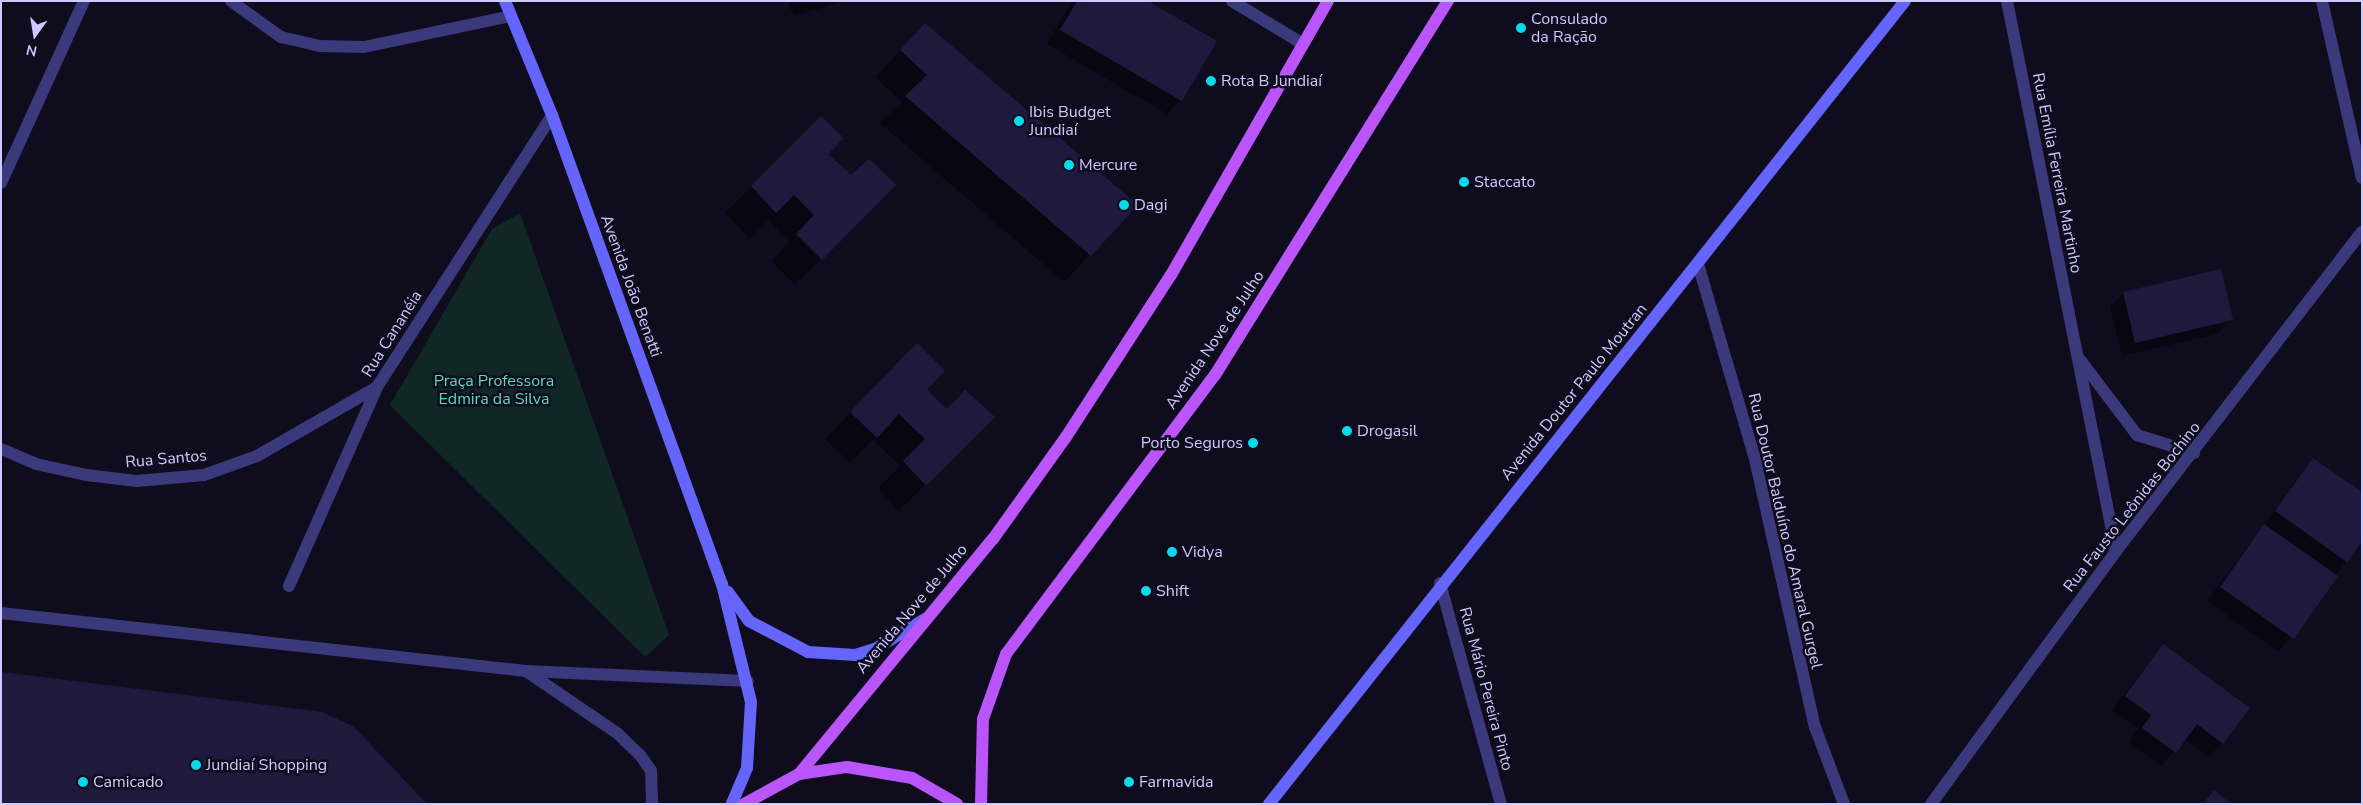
<!DOCTYPE html>
<html>
<head>
<meta charset="utf-8">
<style>
	body { margin:0 }
	#map { position:relative; width:2363px; height:805px; overflow:hidden; background:#0f0c1e; font-family:"Nunito Sans",sans-serif }
	div>[style] { position:absolute }
	[style*='--x'] { left:calc(var(--x)*1px); top:calc(var(--y)*1px); width:calc(var(--w)*1px); rotate:calc(var(--a)*1deg) }
	.green>* { inset:0; background:#102726 }
	.shadow>* { inset:0; background:#0007 }
	.building>* { inset:0; background:#20193e }
	.lane>* { height:12px; margin:-6px; padding:0 6px; transform-origin:6px; border-radius:6px; background:#3a397b }
	.street>* { height:12px; margin:-6px; padding:0 6px; transform-origin:6px; border-radius:6px; background:#3a397b }
	.secondary>* { height:12px; margin:-6px; padding:0 6px; transform-origin:6px; border-radius:6px; background:#6564fb }
	.primary>* { height:12px; margin:-6px; padding:0 6px; transform-origin:6px; border-radius:6px; background:#b955fa }
	.dots>* { width:14px; height:14px; translate:-50% -50%; box-sizing:border-box; border:2px solid #0f0c1e; border-radius:50% }
	span { translate:-50% -50%; white-space:nowrap; text-align:center; line-height:1.15; -webkit-text-stroke:5px #0f0c1e; paint-order:stroke }
	.poi-label { font-size:16px; color:#cfcafe }
	.left { translate:0 -50%; text-align:left }
	.right { translate:-100% -50%; text-align:right }
	.street-label { font-size:16px; color:#cfcafe }
	.park-label { font-size:16px; color:#59dbb8 }
	.frame { position:absolute; inset:0; border:2px solid #cfcafe; pointer-events:none }
	.north { position:absolute; left:10px; top:10px; width:50px; height:50px; -webkit-text-stroke:4px #0f0c1e; paint-order:stroke; rotate:193deg; font-size:14px; font-weight:700; line-height:20px; text-align:center; color:#cfcafe }
	.north::after { content:''; display:block; margin:auto; width:18px; height:22px; background:#cfcafe; clip-path:polygon(50% 0,100% 100%,50% 72%,0 100%) }
</style>
</head>
<body>
<div id="map">
	<div class="green">
		<div style="clip-path:polygon(520px 213px,669px 635px,645px 657px,390px 405px,492px 229px)"></div>
	</div>
	<div class="shadow">
		<div style="clip-path:polygon(787px 1px,845px 1px,794px 16px)"></div>
		<div style="clip-path:polygon(1072px 1px,1146px 1px,1181px 100px,1167px 114px,1047px 44px)"></div>
		<div style="clip-path:polygon(925px 24px,1136px 206px,1064px 282px,880px 123px,902px 102px,875px 77px)"></div>
		<div style="clip-path:polygon(821px 118px,821px 259px,795px 285px,771px 261px,789px 242px,768px 220px,749px 238px,725px 213px)"></div>
		<div style="clip-path:polygon(2124px 293px,2231px 320px,2217px 334px,2122px 356px,2110px 307px)"></div>
		<div style="clip-path:polygon(891px 370px,925px 390px,947px 410px,993px 417px,899px 511px,878px 488px,900px 466px,873px 440px,850px 463px,825px 439px)"></div>
		<div style="clip-path:polygon(2313px 459px,2346px 561px,2279px 652px,2207px 601px)"></div>
		<div style="clip-path:polygon(2163px 646px,2222px 743px,2208px 757px,2185px 739px,2161px 766px,2129px 742px,2138px 729px,2112px 710px)"></div>
	</div>
	<div class="building">
		<div style="clip-path:polygon(1077px 1px,1148px 1px,1217px 41px,1182px 101px,1060px 30px)"></div>
		<div style="clip-path:polygon(925px 23px,1138px 205px,1091px 256px,905px 96px,927px 75px,900px 50px)"></div>
		<div style="clip-path:polygon(821px 116px,844px 138px,828px 154px,851px 175px,869px 159px,896px 185px,822px 260px,796px 234px,814px 215px,794px 195px,776px 213px,751px 186px)"></div>
		<div style="clip-path:polygon(2221px 269px,2233px 320px,2135px 343px,2123px 292px)"></div>
		<div style="clip-path:polygon(917px 343px,945px 371px,927px 390px,947px 409px,965px 390px,995px 417px,926px 486px,903px 461px,925px 439px,899px 414px,877px 438px,850px 412px)"></div>
		<div style="clip-path:polygon(2313px 458px,2362px 492px,2362px 541px,2347px 562px,2275px 511px)"></div>
		<div style="clip-path:polygon(2264px 524px,2338px 576px,2294px 639px,2220px 587px)"></div>
		<div style="clip-path:polygon(2163px 644px,2250px 708px,2223px 744px,2197px 724px,2176px 753px,2142px 728px,2151px 715px,2125px 696px)"></div>
		<div style="clip-path:polygon(1px 672px,322px 712px,353px 726px,427px 804px,1px 804px)"></div>
		<div style="clip-path:polygon(2214px 790px,2231px 804px,2203px 804px)"></div>
	</div>
	<div class="lane">
		<div style="--x:1232;--y:1;--w:83;--a:31.2"></div>
		<div style="--x:1;--y:613;--w:528;--a:6.3"></div>
		<div style="--x:526;--y:671;--w:110;--a:34.3"></div>
		<div style="--x:617;--y:733;--w:32;--a:44"></div>
		<div style="--x:640;--y:755;--w:19;--a:55"></div>
		<div style="--x:651;--y:771;--w:33;--a:88"></div>
		<div style="--x:526;--y:671;--w:222;--a:2.6"></div>
	</div>
	<div class="street">
		<div style="--x:231;--y:1;--w:62;--a:35.8"></div>
		<div style="--x:281;--y:37;--w:39;--a:13"></div>
		<div style="--x:319;--y:46;--w:45;--a:1.3"></div>
		<div style="--x:364;--y:47;--w:150;--a:-11.9"></div>
		<div style="--x:2007;--y:1;--w:561;--a:78.79"></div>
		<div style="--x:2322;--y:1;--w:181;--a:77.3"></div>
		<div style="--x:1;--y:183;--w:200;--a:-65.5"></div>
		<div style="--x:1698;--y:264;--w:199;--a:73.7"></div>
		<div style="--x:1754;--y:455;--w:279;--a:77.4"></div>
		<div style="--x:1815;--y:727;--w:82;--a:69.4"></div>
		<div style="--x:2078;--y:357;--w:98;--a:52.9"></div>
		<div style="--x:2137;--y:435;--w:60;--a:17.5"></div>
		<div style="--x:1;--y:449;--w:38;--a:23"></div>
		<div style="--x:36;--y:464;--w:51;--a:12.4"></div>
		<div style="--x:86;--y:475;--w:51;--a:6.7"></div>
		<div style="--x:137;--y:481;--w:67;--a:-5.1"></div>
		<div style="--x:204;--y:475;--w:56;--a:-19.7"></div>
		<div style="--x:257;--y:456;--w:138;--a:-29.9"></div>
		<div style="--x:1440;--y:583;--w:229;--a:74.6"></div>
		<div style="--x:289;--y:586;--w:218;--a:-66.1"></div>
		<div style="--x:377;--y:387;--w:323;--a:-57.2"></div>
		<div style="--x:1931;--y:804;--w:313;--a:-53.8"></div>
		<div style="--x:2116;--y:551;--w:403;--a:-52.4"></div>
	</div>
	<div class="secondary">
		<div style="--x:505;--y:1;--w:123;--a:67.6"></div>
		<div style="--x:552;--y:115;--w:499;--a:70.1"></div>
		<div style="--x:722;--y:584;--w:122;--a:76.2"></div>
		<div style="--x:751;--y:702;--w:66;--a:93.5"></div>
		<div style="--x:747;--y:768;--w:39;--a:113"></div>
		<div style="--x:728;--y:592;--w:36;--a:54"></div>
		<div style="--x:749;--y:621;--w:67;--a:27.7"></div>
		<div style="--x:808;--y:652;--w:47;--a:3.7"></div>
		<div style="--x:855;--y:655;--w:21;--a:-17"></div>
		<div style="--x:875;--y:649;--w:58;--a:-31"></div>
		<div style="--x:1269;--y:804;--w:1024;--a:-51.62"></div>
	</div>
	<div class="primary">
		<div style="--x:799;--y:774;--w:305;--a:-50.5"></div>
		<div style="--x:993;--y:539;--w:125;--a:-54.4"></div>
		<div style="--x:1066;--y:437;--w:193;--a:-57.1"></div>
		<div style="--x:1171;--y:275;--w:316;--a:-60.2"></div>
		<div style="--x:744;--y:804;--w:63;--a:-28.6"></div>
		<div style="--x:799;--y:774;--w:49;--a:-8.3"></div>
		<div style="--x:847;--y:767;--w:66;--a:9.6"></div>
		<div style="--x:912;--y:778;--w:52;--a:30"></div>
		<div style="--x:981;--y:804;--w:85;--a:-88.7"></div>
		<div style="--x:983;--y:719;--w:69;--a:-70.5"></div>
		<div style="--x:1006;--y:654;--w:349;--a:-53.2"></div>
		<div style="--x:1215;--y:375;--w:441;--a:-58.1"></div>
	</div>
	<div class="dots">
		<div style="left:1521px;top:28px;background:#07daed"></div>
		<div style="left:1211px;top:81px;background:#07daed"></div>
		<div style="left:1019px;top:121px;background:#07daed"></div>
		<div style="left:1069px;top:165px;background:#07daed"></div>
		<div style="left:1464px;top:182px;background:#07daed"></div>
		<div style="left:1124px;top:205px;background:#07daed"></div>
		<div style="left:1347px;top:431px;background:#07daed"></div>
		<div style="left:1253px;top:443px;background:#07daed"></div>
		<div style="left:1172px;top:552px;background:#07daed"></div>
		<div style="left:1146px;top:591px;background:#07daed"></div>
		<div style="left:196px;top:765px;background:#07daed"></div>
		<div style="left:83px;top:782px;background:#07daed"></div>
		<div style="left:1129px;top:782px;background:#07daed"></div>
	</div>
	<div class="poi-label">
		<span class="left" style="left:1531px;top:28px">Consulado<br>da Ração</span>
		<span class="left" style="left:1221px;top:81px">Rota B Jundiaí</span>
		<span class="left" style="left:1029px;top:121px">Ibis Budget<br>Jundiaí</span>
		<span class="left" style="left:1079px;top:165px">Mercure</span>
		<span class="left" style="left:1474px;top:182px">Staccato</span>
		<span class="left" style="left:1134px;top:205px">Dagi</span>
		<span class="left" style="left:1357px;top:431px">Drogasil</span>
		<span class="right" style="left:1243px;top:443px">Porto Seguros</span>
		<span class="left" style="left:1182px;top:552px">Vidya</span>
		<span class="left" style="left:1156px;top:591px">Shift</span>
		<span class="left" style="left:206px;top:765px">Jundiaí Shopping</span>
		<span class="left" style="left:93px;top:782px">Camicado</span>
		<span class="left" style="left:1139px;top:782px">Farmavida</span>
	</div>
	<div class="street-label">
		<span style="left:2057px;top:173px;rotate:79deg">Rua Emília Ferreira Martinho</span>
		<span style="left:631px;top:286px;rotate:70deg">Avenida João Benatti</span>
		<span style="left:392px;top:334px;rotate:-58deg">Rua Cananéia</span>
		<span style="left:1215px;top:340px;rotate:-56deg">Avenida Nove de Julho</span>
		<span style="left:1574px;top:392px;rotate:-51deg">Avenida Doutor Paulo Moutran</span>
		<span style="left:166px;top:459px;rotate:-5deg">Rua Santos</span>
		<span style="left:2132px;top:507px;rotate:-52deg">Rua Fausto Leônidas Bochino</span>
		<span style="left:1785px;top:531px;rotate:77deg">Rua Doutor Balduíno do Amaral Gurgel</span>
		<span style="left:912px;top:609px;rotate:-50deg">Avenida Nove de Julho</span>
		<span style="left:1486px;top:689px;rotate:75deg">Rua Mário Pereira Pinto</span>
	</div>
	<div class="park-label">
		<span style="left:494px;top:390px">Praça Professora<br>Edmira da Silva</span>
	</div>
	<div class="frame"></div>
	<div class="north">N</div>
</div>
</body>
</html>
